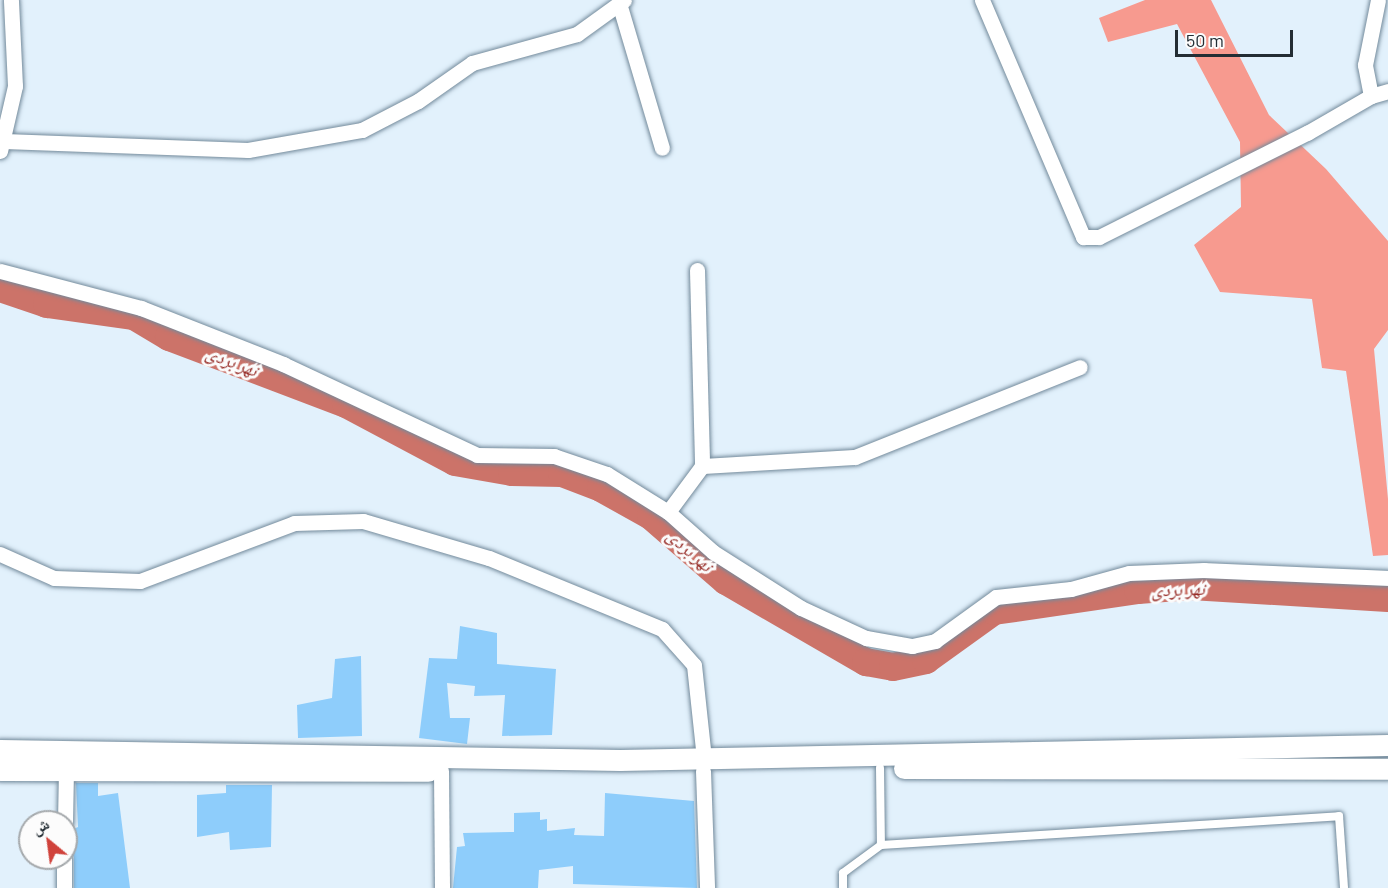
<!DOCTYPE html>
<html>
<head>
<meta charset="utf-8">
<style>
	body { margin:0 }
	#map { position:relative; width:1388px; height:888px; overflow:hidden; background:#e2f1fc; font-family:Barlow,"Noto Naskh Arabic",sans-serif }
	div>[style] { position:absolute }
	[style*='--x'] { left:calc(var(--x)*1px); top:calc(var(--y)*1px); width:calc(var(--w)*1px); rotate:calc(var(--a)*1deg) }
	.forest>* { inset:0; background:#f79a8f }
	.river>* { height:28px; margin:-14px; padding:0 14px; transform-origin:14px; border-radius:14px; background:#cc7369 }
	.building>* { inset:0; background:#8ecdfb }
	.roads { filter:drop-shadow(0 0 2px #738a9b) drop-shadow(0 0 2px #738a9b) }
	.service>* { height:8px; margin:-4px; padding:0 4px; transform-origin:4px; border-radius:4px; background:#fff }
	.minor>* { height:15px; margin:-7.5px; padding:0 7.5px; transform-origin:7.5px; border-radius:7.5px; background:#fff }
	.secondary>* { height:21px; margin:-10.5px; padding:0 10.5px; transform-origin:10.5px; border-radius:10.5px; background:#fff }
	span { translate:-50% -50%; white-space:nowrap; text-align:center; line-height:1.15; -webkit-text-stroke:6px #fcfcfc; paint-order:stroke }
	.water-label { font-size:18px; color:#962b26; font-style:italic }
	.north { position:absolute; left:18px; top:810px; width:60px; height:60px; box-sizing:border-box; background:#fcfcfc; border:2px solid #a5a9ac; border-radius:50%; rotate:331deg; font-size:16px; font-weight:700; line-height:24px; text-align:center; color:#232d34 }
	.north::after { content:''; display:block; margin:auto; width:21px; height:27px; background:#d0423b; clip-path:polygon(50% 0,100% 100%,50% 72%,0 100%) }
	.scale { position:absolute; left:1175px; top:30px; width:118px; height:27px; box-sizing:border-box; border:3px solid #232d34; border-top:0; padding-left:8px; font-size:18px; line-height:21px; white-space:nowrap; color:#232d34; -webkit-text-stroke:4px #fcfcfc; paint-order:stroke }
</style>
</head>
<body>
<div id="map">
	<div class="forest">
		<div style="clip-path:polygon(1145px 0,1211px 0,1269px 115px,1326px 169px,1388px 241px,1388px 330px,1374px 349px,1388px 499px,1388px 555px,1373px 556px,1346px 371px,1322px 368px,1312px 299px,1220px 292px,1194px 245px,1241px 207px,1240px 142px,1177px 24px,1108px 42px,1099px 18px)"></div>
	</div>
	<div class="river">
		<div style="--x:0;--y:288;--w:50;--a:18.8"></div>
		<div style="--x:47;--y:304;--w:88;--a:7.9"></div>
		<div style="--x:134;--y:316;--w:41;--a:31"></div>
		<div style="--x:169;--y:337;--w:189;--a:20.7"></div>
		<div style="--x:346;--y:404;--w:123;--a:28"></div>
		<div style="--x:455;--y:462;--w:58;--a:10"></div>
		<div style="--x:512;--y:472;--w:50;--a:1.1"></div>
		<div style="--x:562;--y:473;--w:42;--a:21"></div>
		<div style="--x:601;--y:488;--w:57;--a:29.2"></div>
		<div style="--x:651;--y:516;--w:99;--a:40.9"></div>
		<div style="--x:726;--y:581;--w:162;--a:30.1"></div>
		<div style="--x:866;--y:662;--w:27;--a:10"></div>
		<div style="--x:893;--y:667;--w:34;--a:-12"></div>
		<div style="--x:926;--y:660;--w:84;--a:-35.8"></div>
		<div style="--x:994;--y:611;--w:146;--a:-8.3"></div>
		<div style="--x:1138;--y:590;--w:53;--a:-4.3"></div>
		<div style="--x:1191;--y:586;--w:197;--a:3.5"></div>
	</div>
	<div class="building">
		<div style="clip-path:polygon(460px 626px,497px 633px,497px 664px,556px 669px,552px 735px,502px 736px,505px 695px,474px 696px,475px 686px,447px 683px,450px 718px,470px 718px,467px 744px,419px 738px,429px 658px,457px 659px)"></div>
		<div style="clip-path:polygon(361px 656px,362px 736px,298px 738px,297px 705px,332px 698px,335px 659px)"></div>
		<div style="clip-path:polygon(76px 783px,98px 783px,98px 796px,118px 793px,130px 888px,74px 888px,74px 857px,68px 849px,69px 831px,78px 827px)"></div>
		<div style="clip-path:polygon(226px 785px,272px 785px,271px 847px,230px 850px,229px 832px,197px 837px,197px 795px,226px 793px)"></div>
		<div style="clip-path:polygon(605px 793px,694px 801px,697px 888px,573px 884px,573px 866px,539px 870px,538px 888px,453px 888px,457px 847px,465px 846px,463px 833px,514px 832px,514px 813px,540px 812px,540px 820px,547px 819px,547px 831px,575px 828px,574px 835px,604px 836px)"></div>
	</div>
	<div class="roads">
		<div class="service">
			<div style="--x:880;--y:768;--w:77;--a:89.3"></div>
			<div style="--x:843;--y:888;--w:15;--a:-90"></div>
			<div style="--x:843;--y:873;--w:47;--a:-36.4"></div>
			<div style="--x:881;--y:845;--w:459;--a:-3.6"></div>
			<div style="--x:1339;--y:816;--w:72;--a:86"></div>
		</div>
		<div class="minor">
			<div style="--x:982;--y:0;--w:258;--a:66.9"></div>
			<div style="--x:1083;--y:237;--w:16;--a:0"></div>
			<div style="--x:1099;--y:237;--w:233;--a:-26.6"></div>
			<div style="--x:1307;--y:133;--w:74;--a:-30"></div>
			<div style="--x:1371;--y:96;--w:18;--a:-16"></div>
			<div style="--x:619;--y:3;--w:151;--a:73.5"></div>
			<div style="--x:1371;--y:96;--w:32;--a:-101"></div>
			<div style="--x:1365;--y:65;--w:66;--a:-78.7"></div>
			<div style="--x:4;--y:141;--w:244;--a:2.1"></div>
			<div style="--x:248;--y:150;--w:116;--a:-10"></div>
			<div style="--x:362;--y:130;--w:63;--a:-27.4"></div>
			<div style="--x:418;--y:101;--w:66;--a:-35.1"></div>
			<div style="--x:472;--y:63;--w:109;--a:-15.4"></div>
			<div style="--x:577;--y:34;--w:58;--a:-35.9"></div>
			<div style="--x:0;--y:151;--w:67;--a:-77"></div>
			<div style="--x:15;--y:86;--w:86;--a:-92.7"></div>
			<div style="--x:697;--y:270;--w:196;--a:88.5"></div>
			<div style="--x:0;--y:271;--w:146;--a:14.7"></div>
			<div style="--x:141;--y:308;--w:153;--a:21.5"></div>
			<div style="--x:283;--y:364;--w:214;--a:25.1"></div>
			<div style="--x:477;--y:455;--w:77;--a:0.7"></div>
			<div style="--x:554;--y:456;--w:56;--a:18.8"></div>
			<div style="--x:607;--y:474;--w:72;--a:31.9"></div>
			<div style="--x:668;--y:512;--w:60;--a:41.6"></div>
			<div style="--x:713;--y:552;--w:104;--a:32.5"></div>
			<div style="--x:801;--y:608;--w:72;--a:24.8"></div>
			<div style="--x:866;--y:638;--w:47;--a:9.9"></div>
			<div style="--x:912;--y:646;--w:24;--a:-12"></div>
			<div style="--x:935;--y:641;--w:75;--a:-35.8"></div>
			<div style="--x:996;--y:597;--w:75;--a:-6.1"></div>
			<div style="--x:1071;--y:589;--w:60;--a:-15.4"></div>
			<div style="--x:1129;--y:573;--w:75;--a:-2.3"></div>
			<div style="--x:1204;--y:570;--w:184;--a:2.5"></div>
			<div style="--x:668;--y:512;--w:57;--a:-53.5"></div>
			<div style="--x:702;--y:466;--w:153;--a:-3.4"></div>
			<div style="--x:855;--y:457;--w:242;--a:-21.8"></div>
			<div style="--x:0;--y:554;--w:59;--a:24"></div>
			<div style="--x:54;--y:578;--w:86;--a:2"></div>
			<div style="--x:140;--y:581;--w:165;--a:-20.6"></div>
			<div style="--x:294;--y:523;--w:69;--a:-1.7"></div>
			<div style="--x:363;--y:521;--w:131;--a:16.4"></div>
			<div style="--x:489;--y:558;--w:187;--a:22.3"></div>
			<div style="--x:662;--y:629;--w:48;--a:48.4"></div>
			<div style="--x:694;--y:665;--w:94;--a:83.9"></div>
			<div style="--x:441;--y:771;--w:117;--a:89.5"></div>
			<div style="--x:703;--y:771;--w:117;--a:88"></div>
			<div style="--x:65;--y:822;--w:52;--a:-88.9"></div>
			<div style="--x:64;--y:888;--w:30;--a:-90"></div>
		</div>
		<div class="secondary">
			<div style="--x:0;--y:750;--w:620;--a:0.92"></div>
			<div style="--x:620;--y:760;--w:768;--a:-1.12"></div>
			<div style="--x:904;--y:768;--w:484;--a:0.1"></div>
			<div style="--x:0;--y:770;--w:428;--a:0.1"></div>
		</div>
	</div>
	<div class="water-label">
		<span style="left:232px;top:361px;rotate:21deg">نهر بردى</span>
		<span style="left:690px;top:550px;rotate:41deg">نهر بردى</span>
		<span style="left:1178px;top:589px;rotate:-2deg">نهر بردى</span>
	</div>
	<div class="north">ش</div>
	<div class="scale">50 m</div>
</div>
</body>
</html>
